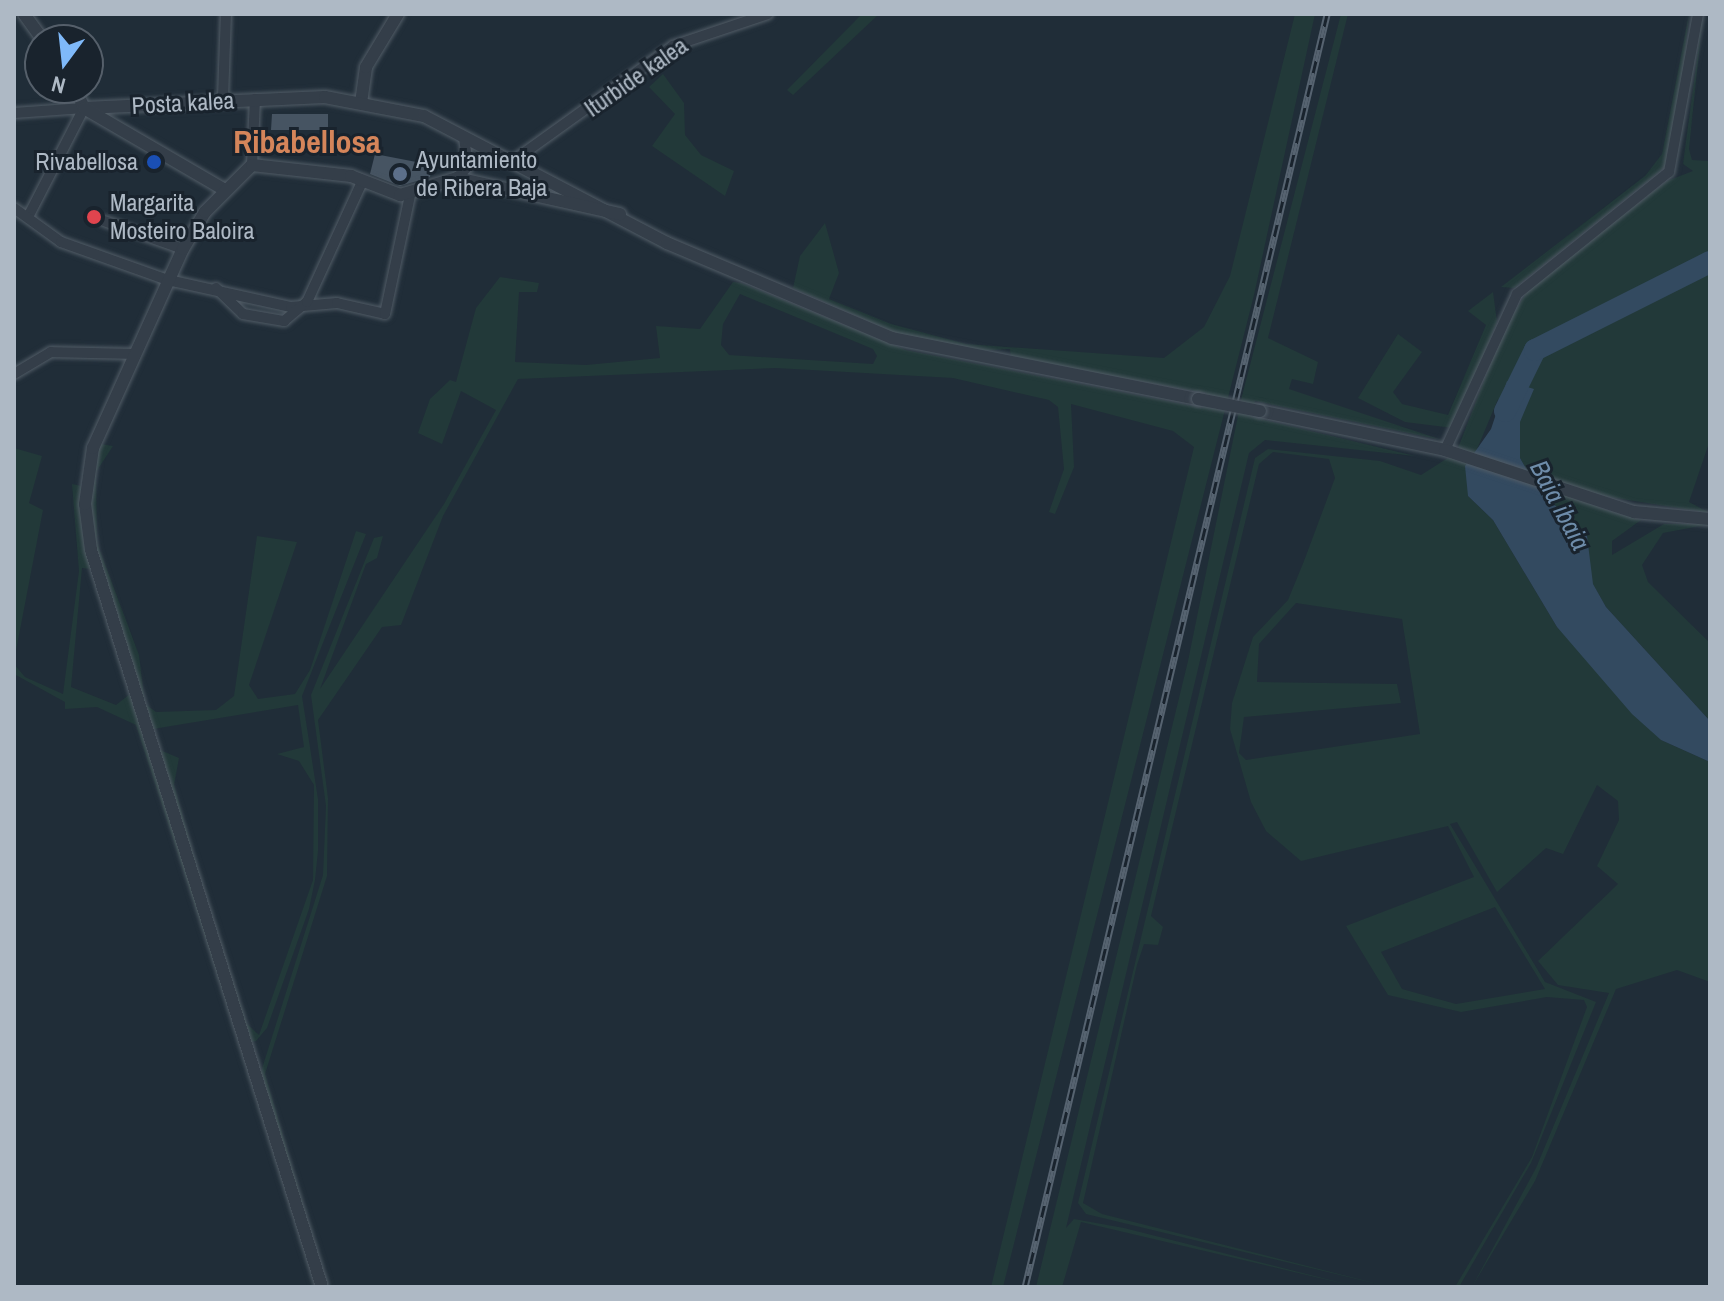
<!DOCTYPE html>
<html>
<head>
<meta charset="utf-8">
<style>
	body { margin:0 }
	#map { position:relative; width:1724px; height:1301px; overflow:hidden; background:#202d38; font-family:"Archivo Narrow",sans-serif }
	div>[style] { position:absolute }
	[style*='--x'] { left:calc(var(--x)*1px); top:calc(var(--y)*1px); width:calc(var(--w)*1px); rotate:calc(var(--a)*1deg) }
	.green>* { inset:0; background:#223939 }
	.water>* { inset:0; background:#334a60 }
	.river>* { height:22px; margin:-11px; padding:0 11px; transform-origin:11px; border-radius:11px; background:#334a60 }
	.building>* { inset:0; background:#465462 }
	.roads { filter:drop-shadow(0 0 2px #515c66) drop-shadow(0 0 2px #515c66) }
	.minor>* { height:10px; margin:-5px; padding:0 5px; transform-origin:5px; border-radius:5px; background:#343e49 }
	.tertiary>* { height:12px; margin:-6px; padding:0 6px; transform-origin:6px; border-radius:6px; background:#343e49 }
	.rail>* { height:7px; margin-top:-3.5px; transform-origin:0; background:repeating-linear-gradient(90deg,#19232d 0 12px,#566370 0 24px); box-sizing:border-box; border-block:2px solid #566370 }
	.bridges { filter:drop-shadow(0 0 2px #515c66) drop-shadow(0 0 2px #515c66) }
	.tertiary-bridge>* { height:12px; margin:-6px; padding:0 6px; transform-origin:6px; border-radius:6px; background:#343e49 }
	.dots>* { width:22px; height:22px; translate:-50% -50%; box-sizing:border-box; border:4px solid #19232d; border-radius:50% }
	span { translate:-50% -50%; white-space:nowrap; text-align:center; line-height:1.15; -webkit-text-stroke:6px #19232d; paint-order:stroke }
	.street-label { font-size:24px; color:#aeb9c5 }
	.poi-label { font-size:24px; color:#aeb9c5 }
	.left { translate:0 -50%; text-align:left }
	.right { translate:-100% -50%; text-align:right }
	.water-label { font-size:26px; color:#6e8caa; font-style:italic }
	.district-label { font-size:32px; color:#d5855a; font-weight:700 }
	.frame { position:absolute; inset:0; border:16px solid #aeb9c5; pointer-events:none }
	.north { position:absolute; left:24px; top:24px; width:80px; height:80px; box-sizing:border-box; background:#19232d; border:2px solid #555f6a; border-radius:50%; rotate:195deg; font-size:22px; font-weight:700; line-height:32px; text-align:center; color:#aeb9c5 }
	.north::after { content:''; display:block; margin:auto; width:28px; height:36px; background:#7fb9f9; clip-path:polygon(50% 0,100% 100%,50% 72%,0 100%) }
</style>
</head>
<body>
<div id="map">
	<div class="green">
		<div style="clip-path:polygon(862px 14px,879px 14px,793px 95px,787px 90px)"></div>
		<div style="clip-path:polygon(evenodd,1295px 14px,1315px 14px,1254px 295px,1003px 1287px,991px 1287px,1194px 447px,1173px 431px,1071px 404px,1074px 467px,1055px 514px,1049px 512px,1064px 469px,1058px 407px,1049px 400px,953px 378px,776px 368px,518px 379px,443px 516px,401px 625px,382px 627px,318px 720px,328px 798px,327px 876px,265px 1074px,327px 1287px,260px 1075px,323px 875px,326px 806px,311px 695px,374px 538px,383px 536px,377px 558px,366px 564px,320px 689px,444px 504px,496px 410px,461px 391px,442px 444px,418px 433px,430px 399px,450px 380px,456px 382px,476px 308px,500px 277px,539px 283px,537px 292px,519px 292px,515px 362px,586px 365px,660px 358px,656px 326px,700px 329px,733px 282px,741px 283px,906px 350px,1203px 408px,1206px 393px,1011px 358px,1010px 349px,974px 351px,905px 337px,793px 288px,800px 256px,825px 223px,839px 273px,829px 299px,891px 324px,966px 344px,1164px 358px,1204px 327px,1230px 276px,1295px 14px,740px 294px,873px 349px,877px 356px,873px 364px,729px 355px,721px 345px,723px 324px,740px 294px)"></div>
		<div style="clip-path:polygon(1341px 14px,1348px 14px,1268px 338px,1318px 362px,1313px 384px,1292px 379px,1289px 389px,1442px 440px,1255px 401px,1252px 417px,1415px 456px,1265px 440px,1249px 453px,1066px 1228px,1074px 1219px,1124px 1228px,1358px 1287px,1081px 1222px,1062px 1287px,1036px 1287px,1188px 661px,1242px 396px)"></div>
		<div style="clip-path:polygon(1689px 14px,1676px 143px,1666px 166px,1514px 288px,1501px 287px,1645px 176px,1662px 154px)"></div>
		<div style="clip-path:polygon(1703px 14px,1689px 149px,1692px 160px,1710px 161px,1710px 440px,1689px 502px,1710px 513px,1603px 496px,1599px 508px,1641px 520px,1612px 541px,1612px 555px,1664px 524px,1710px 524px,1663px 533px,1642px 565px,1648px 582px,1710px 643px,1710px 721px,1606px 607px,1520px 458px,1520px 422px,1498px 399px,1475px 454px,1458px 448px,1504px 329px,1530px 287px,1667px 181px,1693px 171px,1683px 164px)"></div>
		<div style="clip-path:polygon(663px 74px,684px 103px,685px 135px,701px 155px,734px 171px,725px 196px,652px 146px,675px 114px,649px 87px)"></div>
		<div style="clip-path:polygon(1493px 292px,1497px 322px,1453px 428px,1405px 422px,1358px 398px,1398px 334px,1422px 352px,1393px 392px,1402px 404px,1448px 415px,1486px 325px,1468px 311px)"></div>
		<div style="clip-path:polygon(100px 444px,113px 446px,96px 472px,97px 543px,139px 655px,145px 704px,156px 712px,216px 710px,234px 696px,257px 536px,297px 542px,249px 685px,258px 699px,295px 694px,310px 670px,356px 531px,366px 534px,302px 696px,318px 799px,318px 851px,315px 880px,309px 909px,267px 1028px,256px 1041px,251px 1042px,158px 757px,160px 750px,179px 758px,174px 785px,207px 902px,247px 1024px,259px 1035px,313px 880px,314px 785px,299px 761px,277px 754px,304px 747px,298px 705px,153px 729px,94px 540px,90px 488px)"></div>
		<div style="clip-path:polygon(14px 448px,42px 456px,29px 503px,43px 510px,14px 661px)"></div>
		<div style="clip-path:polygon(evenodd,1268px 449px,1380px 461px,1421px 475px,1451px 456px,1468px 463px,1468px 496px,1493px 520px,1557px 627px,1661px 740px,1710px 762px,1710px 982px,1677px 970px,1616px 989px,1535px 1181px,1472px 1287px,1536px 1168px,1609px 993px,1558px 985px,1538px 961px,1618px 884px,1597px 866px,1619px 820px,1618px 801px,1597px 785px,1563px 854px,1546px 848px,1497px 892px,1457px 822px,1450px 824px,1545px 982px,1596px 1002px,1531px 1163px,1459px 1287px,1455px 1287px,1532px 1157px,1587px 1007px,1584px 1000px,1547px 997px,1461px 1012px,1388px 995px,1346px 926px,1474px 877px,1448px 826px,1301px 861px,1266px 831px,1251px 802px,1230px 729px,1232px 703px,1253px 637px,1288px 600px,1304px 561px,1335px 478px,1329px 459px,1273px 452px,1259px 464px,1151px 916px,1163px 927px,1158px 945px,1144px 944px,1137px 965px,1083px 1203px,1102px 1214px,1390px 1287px,1086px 1214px,1078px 1203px,1255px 458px,1268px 449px,1296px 603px,1402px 619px,1420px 734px,1246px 760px,1239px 753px,1244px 717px,1401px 703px,1397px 684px,1257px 682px,1259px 644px,1296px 603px,1268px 449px,1495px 907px,1545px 989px,1456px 1004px,1402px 989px,1381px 952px,1495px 907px)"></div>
		<div style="clip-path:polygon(72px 484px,81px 486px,92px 569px,82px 568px,71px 687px,116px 705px,130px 694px,319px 1287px,136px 725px,97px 707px,65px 709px,65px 702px,14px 674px,14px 664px,25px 677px,63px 694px,79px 571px)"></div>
	</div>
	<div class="water">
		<div style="clip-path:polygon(1507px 381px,1534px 389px,1520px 422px,1520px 458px,1537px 488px,1587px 536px,1593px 584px,1606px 607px,1710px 721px,1710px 762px,1661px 740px,1632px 714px,1557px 627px,1493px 520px,1468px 496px,1465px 466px,1491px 429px)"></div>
	</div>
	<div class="river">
		<div style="--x:1505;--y:411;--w:68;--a:-63.8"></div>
		<div style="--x:1535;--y:350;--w:196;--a:-26.7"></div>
	</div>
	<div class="building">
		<div style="clip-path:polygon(272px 114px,328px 114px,328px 130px,271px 130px)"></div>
		<div style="clip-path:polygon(375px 154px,432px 165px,430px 177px,400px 186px,370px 174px)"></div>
	</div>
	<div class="roads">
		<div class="minor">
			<div style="--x:223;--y:98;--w:84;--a:-88"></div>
			<div style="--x:14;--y:113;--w:70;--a:-4.1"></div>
			<div style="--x:84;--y:108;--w:120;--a:117.2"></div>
			<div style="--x:513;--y:161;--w:197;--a:-35.7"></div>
			<div style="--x:673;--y:46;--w:100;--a:-18.6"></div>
			<div style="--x:252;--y:165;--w:66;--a:-87.4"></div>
			<div style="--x:457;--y:178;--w:16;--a:-47"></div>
			<div style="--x:468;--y:166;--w:27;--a:-98"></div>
			<div style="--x:14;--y:208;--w:58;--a:35.9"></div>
			<div style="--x:61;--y:242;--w:114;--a:19.6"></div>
			<div style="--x:168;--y:280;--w:126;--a:12.4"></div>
			<div style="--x:291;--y:307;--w:46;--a:-5"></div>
			<div style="--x:337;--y:303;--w:49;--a:12.9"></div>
			<div style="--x:385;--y:314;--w:122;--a:-78.1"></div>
			<div style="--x:104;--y:221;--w:84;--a:19.5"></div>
			<div style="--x:216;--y:288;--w:37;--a:44"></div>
			<div style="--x:243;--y:314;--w:42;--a:9.7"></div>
			<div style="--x:284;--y:321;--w:30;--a:-40"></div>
			<div style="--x:307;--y:302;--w:130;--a:-65.4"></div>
			<div style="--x:14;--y:374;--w:43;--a:-30.7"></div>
			<div style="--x:51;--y:352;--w:81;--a:1.4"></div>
			<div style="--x:1445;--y:450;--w:172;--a:-65.2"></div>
			<div style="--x:1517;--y:294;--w:195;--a:-38.8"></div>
			<div style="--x:1669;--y:172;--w:161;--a:-79.6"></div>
		</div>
		<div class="tertiary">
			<div style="--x:24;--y:14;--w:32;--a:54"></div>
			<div style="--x:75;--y:88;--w:22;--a:66"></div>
			<div style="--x:361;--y:103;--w:36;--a:-82"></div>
			<div style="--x:366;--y:67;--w:62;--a:-58.9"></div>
			<div style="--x:84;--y:108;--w:241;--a:-2.6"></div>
			<div style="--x:325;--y:97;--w:101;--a:10.9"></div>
			<div style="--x:424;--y:116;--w:274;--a:27.6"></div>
			<div style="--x:667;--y:243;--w:244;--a:22.9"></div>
			<div style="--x:892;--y:338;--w:312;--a:11.3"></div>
			<div style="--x:84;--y:108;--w:161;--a:30.2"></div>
			<div style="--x:1260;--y:411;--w:189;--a:11.9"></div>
			<div style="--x:1445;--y:450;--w:199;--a:18.2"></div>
			<div style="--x:1634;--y:512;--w:76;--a:5.3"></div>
			<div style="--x:322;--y:1287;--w:772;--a:-107.4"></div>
			<div style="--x:91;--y:550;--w:46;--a:-97.4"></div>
			<div style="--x:85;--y:504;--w:57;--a:-81.9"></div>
			<div style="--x:93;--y:448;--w:218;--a:-65.7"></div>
			<div style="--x:183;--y:249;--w:43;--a:-59.3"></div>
			<div style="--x:205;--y:212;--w:66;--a:-45"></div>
			<div style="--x:252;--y:165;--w:100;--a:6.3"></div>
			<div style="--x:351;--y:176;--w:53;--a:21.2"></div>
			<div style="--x:400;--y:195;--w:59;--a:-16.6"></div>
			<div style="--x:457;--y:178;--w:167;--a:12.5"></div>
		</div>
	</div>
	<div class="rail">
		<div style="--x:1025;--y:1287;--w:1308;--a:-76.65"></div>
	</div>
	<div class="bridges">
		<div class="tertiary-bridge">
			<div style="--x:1198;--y:399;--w:63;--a:11"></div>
		</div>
	</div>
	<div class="dots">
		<div style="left:154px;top:162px;background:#1a4fb4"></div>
		<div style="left:400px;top:174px;background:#5c6f8a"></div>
		<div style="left:94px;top:217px;background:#e0444e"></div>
	</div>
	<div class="street-label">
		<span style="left:636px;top:77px;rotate:-35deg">Iturbide kalea</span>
		<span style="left:183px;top:103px;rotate:-3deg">Posta kalea</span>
	</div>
	<div class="poi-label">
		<span class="left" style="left:416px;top:174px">Ayuntamiento<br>de Ribera Baja</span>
		<span class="right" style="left:138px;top:162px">Rivabellosa</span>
		<span class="left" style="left:110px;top:217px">Margarita<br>Mosteiro Baloira</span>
	</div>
	<div class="water-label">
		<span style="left:1560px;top:505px;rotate:62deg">Baia ibaia</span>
	</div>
	<div class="district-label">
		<span style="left:307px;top:142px">Ribabellosa</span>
	</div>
	<div class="frame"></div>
	<div class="north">N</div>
</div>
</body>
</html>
